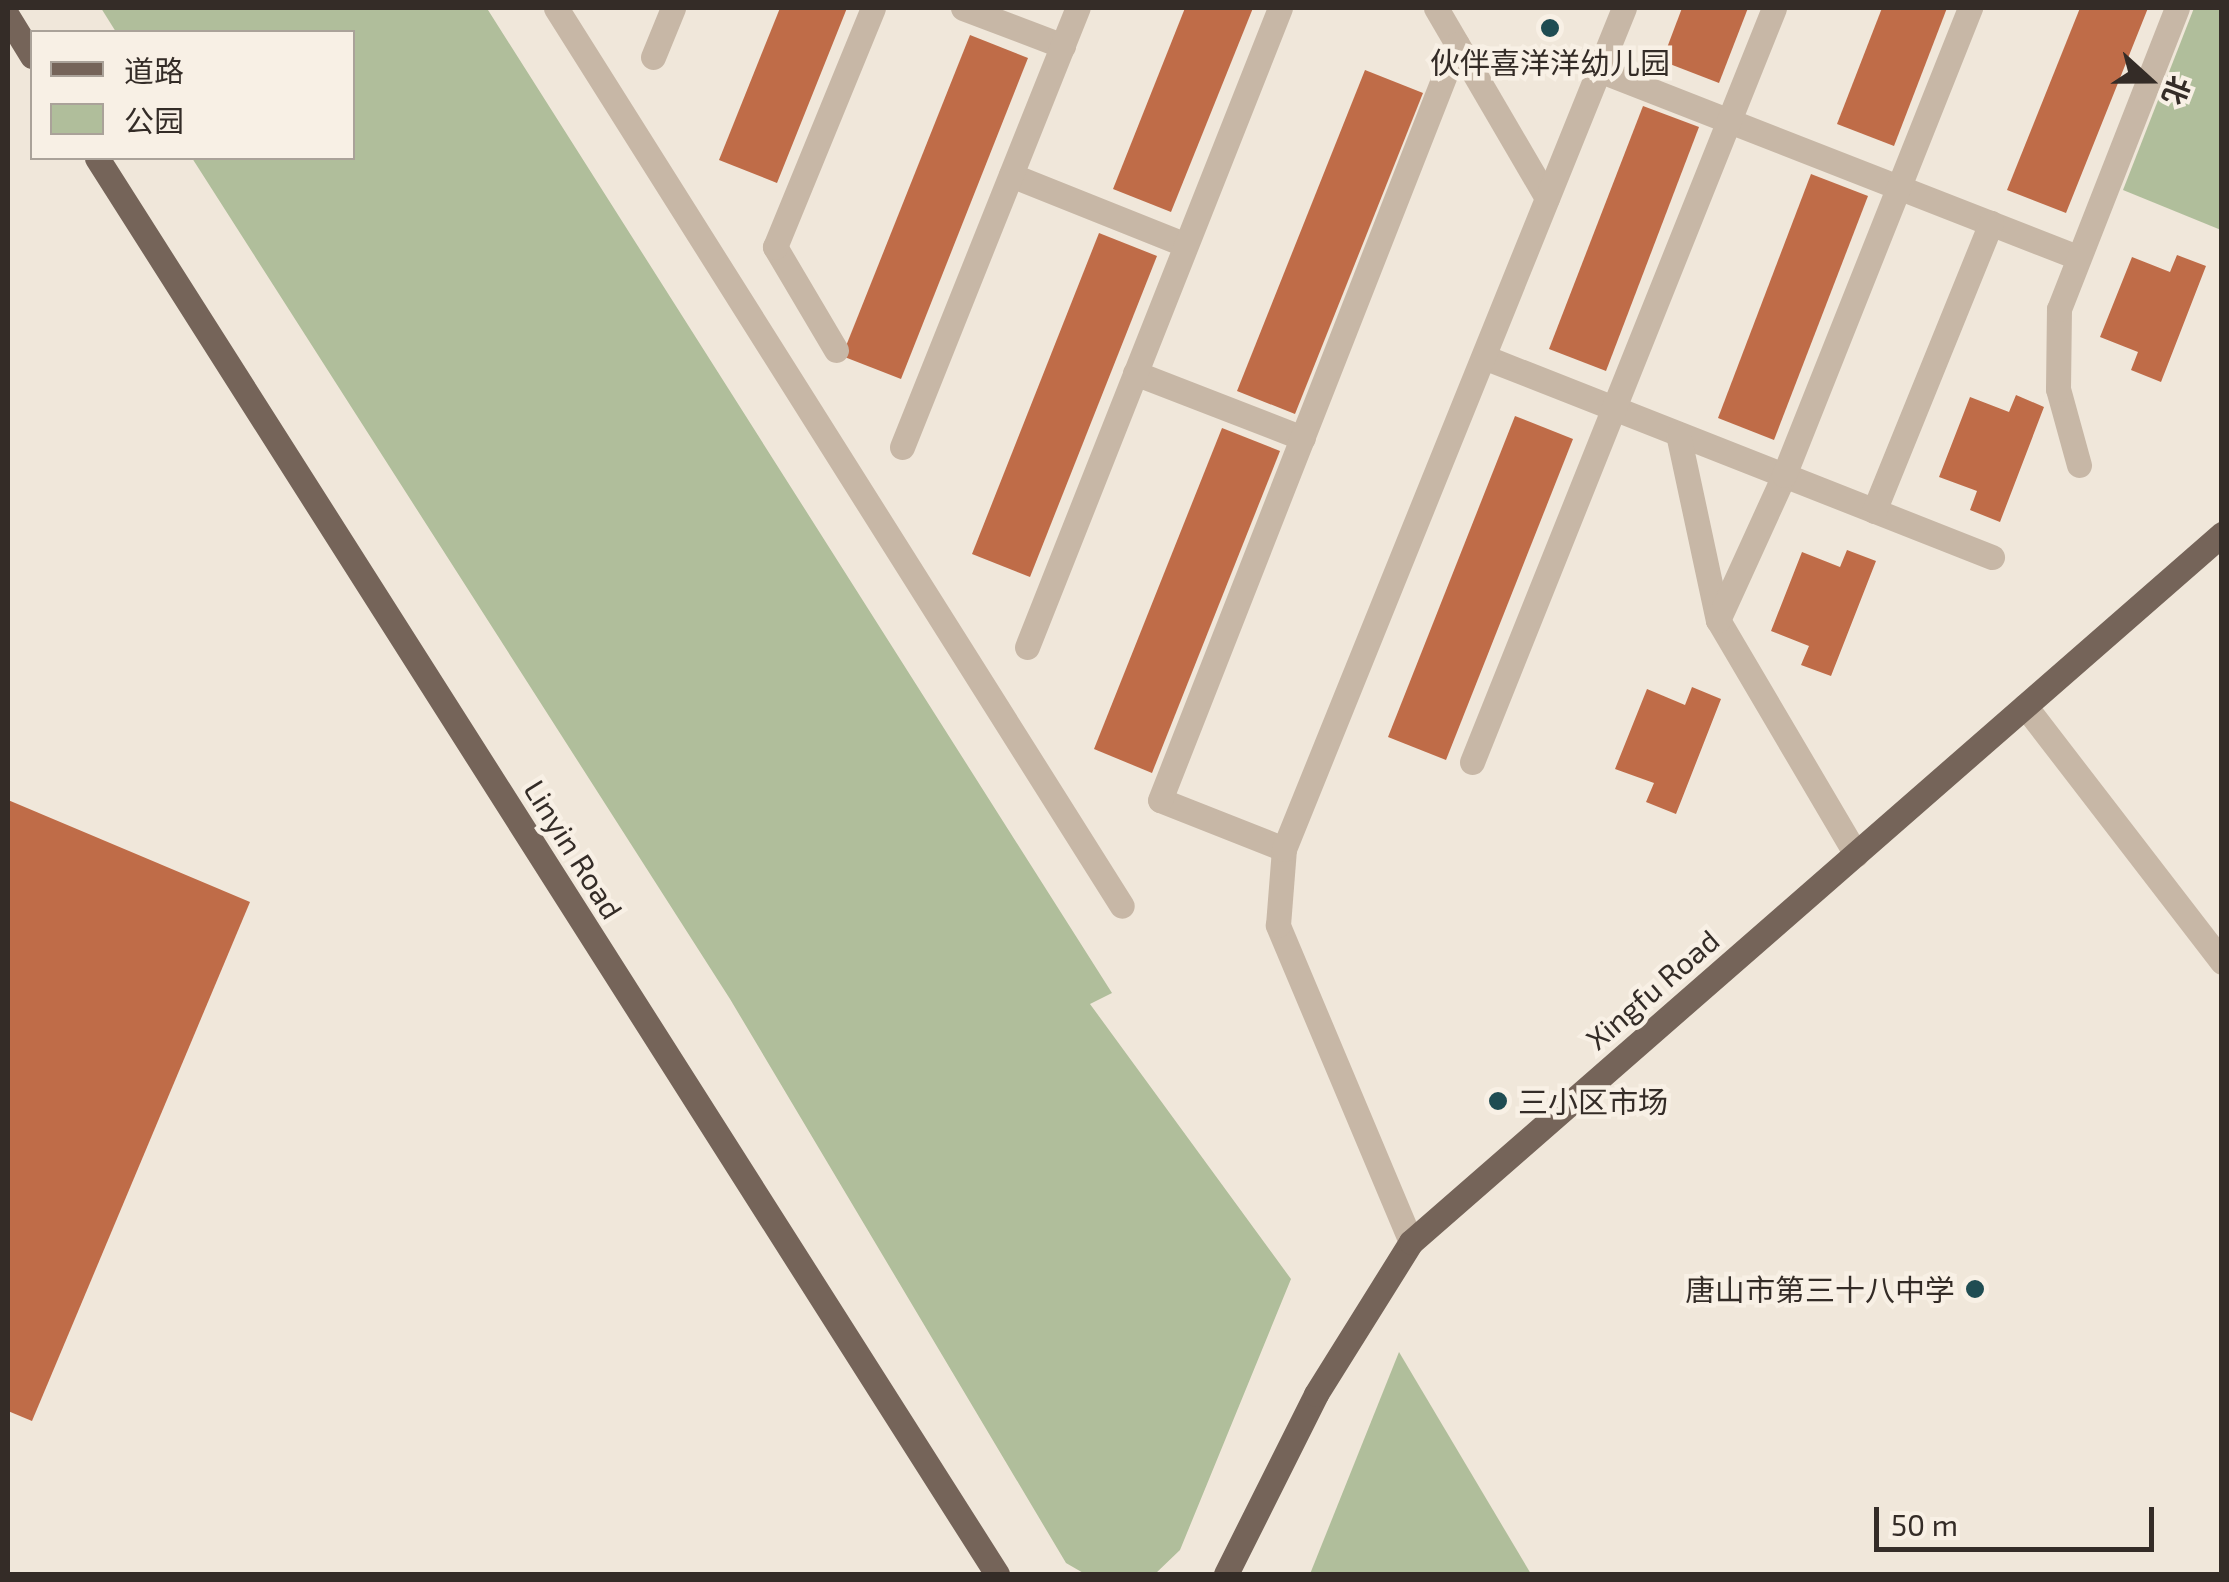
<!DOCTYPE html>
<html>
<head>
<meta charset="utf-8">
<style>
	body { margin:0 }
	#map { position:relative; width:2229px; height:1582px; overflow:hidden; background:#f0e7da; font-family:"Exo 2","Noto Sans SC",sans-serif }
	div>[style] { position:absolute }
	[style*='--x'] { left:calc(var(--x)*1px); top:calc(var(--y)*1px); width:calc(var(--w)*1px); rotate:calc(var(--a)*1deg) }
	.green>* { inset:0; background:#b0be9b }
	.building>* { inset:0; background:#bf6c48 }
	.minor>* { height:25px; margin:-12.5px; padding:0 12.5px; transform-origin:12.5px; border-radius:12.5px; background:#c7b7a6 }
	.major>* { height:25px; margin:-12.5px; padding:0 12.5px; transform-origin:12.5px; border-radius:12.5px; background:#756459 }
	.dots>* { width:28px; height:28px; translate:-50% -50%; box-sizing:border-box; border:5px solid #f8f0e5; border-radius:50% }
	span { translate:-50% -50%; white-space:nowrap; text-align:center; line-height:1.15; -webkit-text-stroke:9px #f8f0e5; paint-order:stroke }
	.poi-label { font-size:30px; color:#342c27 }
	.left { translate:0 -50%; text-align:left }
	.right { translate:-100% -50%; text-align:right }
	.street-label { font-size:30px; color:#342c27 }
	.frame { position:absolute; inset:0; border:10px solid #342c27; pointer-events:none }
	.legend { position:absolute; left:30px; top:30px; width:325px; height:130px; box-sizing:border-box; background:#f8f0e5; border:2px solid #aaa299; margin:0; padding:12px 18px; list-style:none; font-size:30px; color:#342c27 }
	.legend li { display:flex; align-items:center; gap:20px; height:50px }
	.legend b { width:50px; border:2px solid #aaa299 }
	.north { position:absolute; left:2099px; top:30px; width:100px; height:100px; -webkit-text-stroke:8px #f8f0e5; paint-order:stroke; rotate:111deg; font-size:28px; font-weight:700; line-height:40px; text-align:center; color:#342c27 }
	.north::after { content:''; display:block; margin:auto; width:35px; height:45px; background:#342c27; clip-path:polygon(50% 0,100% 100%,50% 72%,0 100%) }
	.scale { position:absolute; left:1874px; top:1507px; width:280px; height:45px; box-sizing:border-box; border:5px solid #342c27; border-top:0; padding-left:12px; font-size:30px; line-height:35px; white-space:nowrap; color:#342c27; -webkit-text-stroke:8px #f8f0e5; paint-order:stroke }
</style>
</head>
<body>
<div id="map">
	<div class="green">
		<div style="clip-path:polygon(101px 8px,488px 10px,1112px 993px,1090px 1004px,1291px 1279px,1180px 1550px,1155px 1574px,1085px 1574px,1066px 1563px,730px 999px,192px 158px,352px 158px,352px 32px,116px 32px)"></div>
		<div style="clip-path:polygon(2194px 8px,2221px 8px,2221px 230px,2123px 190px)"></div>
		<div style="clip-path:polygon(1399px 1352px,1531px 1574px,1310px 1574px)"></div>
	</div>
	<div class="building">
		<div style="clip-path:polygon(780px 8px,847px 8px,777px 183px,719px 160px)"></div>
		<div style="clip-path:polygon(1185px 8px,1253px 8px,1171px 212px,1113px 189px)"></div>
		<div style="clip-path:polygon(1682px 8px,1748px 8px,1719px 83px,1662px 61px)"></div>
		<div style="clip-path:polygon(1882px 8px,1947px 8px,1894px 146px,1837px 124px)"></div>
		<div style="clip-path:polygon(2080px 8px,2148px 8px,2066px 213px,2007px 190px)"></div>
		<div style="clip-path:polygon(970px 35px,1028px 58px,901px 379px,842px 356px)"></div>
		<div style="clip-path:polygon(1365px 70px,1423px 93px,1295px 414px,1237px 391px)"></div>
		<div style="clip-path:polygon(1643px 106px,1699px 127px,1606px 371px,1549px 349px)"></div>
		<div style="clip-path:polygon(1811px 174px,1868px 196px,1774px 440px,1718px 418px)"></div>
		<div style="clip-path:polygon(1099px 233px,1157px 256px,1030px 577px,972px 554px)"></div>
		<div style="clip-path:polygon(2177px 255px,2206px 266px,2161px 382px,2131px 370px,2138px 352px,2100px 337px,2132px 257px,2170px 272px)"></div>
		<div style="clip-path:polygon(2016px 395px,2044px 407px,2000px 522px,1970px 510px,1977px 491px,1939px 477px,1970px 397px,2009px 412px)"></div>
		<div style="clip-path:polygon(1515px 416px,1573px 439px,1446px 760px,1388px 737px)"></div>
		<div style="clip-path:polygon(1222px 428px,1280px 451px,1152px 773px,1094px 749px)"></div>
		<div style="clip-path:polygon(1847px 550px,1876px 561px,1831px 676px,1801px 665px,1809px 646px,1771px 631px,1802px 552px,1840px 567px)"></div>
		<div style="clip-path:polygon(1692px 687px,1721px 699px,1676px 814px,1646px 802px,1654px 783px,1615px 769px,1647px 689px,1685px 705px)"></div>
		<div style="clip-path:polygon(8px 800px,250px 902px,32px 1421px,8px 1411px)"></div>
	</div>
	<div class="minor">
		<div style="--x:556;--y:8;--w:1061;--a:57.78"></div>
		<div style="--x:963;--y:8;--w:107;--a:20.8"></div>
		<div style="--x:1436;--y:8;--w:220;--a:59.7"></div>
		<div style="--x:653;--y:57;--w:53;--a:-67.8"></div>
		<div style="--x:1599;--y:70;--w:513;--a:21.37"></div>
		<div style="--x:1011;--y:175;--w:188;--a:21.8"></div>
		<div style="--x:836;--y:350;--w:120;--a:-120.6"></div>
		<div style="--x:775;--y:247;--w:258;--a:-67.7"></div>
		<div style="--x:1484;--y:357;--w:546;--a:21.49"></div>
		<div style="--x:1135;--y:373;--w:180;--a:21.2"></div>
		<div style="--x:1678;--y:434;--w:190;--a:77.9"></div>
		<div style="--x:1718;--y:620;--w:272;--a:59.5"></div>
		<div style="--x:902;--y:447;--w:473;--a:-68.2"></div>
		<div style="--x:2079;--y:465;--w:79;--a:-105.4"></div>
		<div style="--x:2058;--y:389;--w:80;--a:-89.3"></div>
		<div style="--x:2059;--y:309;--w:323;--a:-68.6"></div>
		<div style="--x:1874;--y:511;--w:311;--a:-67.9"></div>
		<div style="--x:1718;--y:620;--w:159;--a:-65.5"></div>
		<div style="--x:1784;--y:475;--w:503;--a:-68.28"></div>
		<div style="--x:1027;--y:647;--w:687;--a:-68.4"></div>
		<div style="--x:2025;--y:706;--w:323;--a:52.4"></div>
		<div style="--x:1472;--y:762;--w:812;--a:-68.17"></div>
		<div style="--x:1284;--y:849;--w:133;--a:-158.4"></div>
		<div style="--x:1160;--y:800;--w:812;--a:-68.55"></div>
		<div style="--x:1411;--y:1242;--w:344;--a:-112.8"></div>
		<div style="--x:1278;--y:925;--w:76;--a:-85.5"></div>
		<div style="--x:1284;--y:849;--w:907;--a:-67.99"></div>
	</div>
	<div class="major">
		<div style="--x:8;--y:17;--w:46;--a:58.4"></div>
		<div style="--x:97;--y:158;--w:1678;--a:57.56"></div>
		<div style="--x:1226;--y:1574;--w:201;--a:-63.4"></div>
		<div style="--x:1316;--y:1394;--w:179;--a:-58"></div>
		<div style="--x:1411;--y:1242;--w:1077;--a:-41.12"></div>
	</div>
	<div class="dots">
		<div style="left:1550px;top:28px;background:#1f4c52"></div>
		<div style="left:1498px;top:1101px;background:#1f4c52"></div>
		<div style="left:1975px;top:1289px;background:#1f4c52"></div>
	</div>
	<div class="poi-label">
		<span style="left:1550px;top:62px">伙伴喜洋洋幼儿园</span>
		<span class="left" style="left:1518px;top:1101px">三小区市场</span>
		<span class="right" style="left:1955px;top:1289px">唐山市第三十八中学</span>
	</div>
	<div class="street-label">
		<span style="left:574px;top:849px;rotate:58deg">Linyin Road</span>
		<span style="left:1652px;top:989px;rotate:-41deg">Xingfu Road</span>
	</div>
	<div class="frame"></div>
	<ul class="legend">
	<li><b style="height:12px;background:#756459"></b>道路</li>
	<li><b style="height:28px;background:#b0be9b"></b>公园</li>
	</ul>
	<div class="north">北</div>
	<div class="scale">50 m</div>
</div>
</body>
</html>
